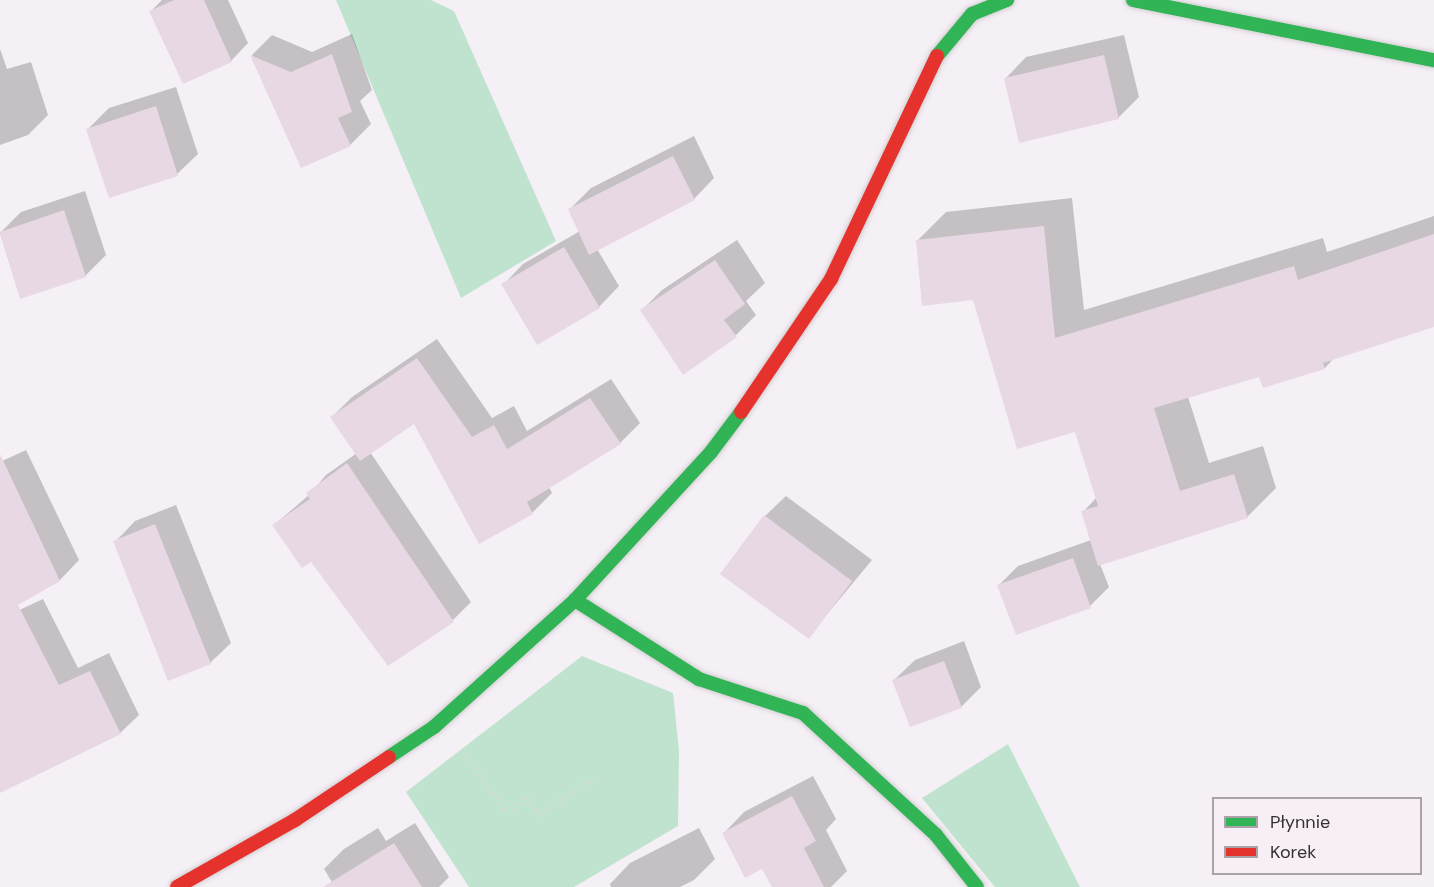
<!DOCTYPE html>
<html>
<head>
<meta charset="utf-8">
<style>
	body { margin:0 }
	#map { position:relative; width:1434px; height:887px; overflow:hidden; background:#f5f0f5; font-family:"DM Sans",sans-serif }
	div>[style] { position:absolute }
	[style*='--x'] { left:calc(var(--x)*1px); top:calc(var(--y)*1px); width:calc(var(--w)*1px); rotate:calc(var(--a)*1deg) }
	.green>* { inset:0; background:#bfe3cf }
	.shadow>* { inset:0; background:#0003 }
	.building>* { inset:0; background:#e7d8e4 }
	.path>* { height:4px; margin-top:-2px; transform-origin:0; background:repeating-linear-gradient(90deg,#d8d7d8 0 1.5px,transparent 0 6px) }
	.roads { filter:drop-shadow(0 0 2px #d2ced2) drop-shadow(0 0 2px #d2ced2) }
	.fast>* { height:14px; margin:-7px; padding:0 7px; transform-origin:7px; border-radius:7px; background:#30b455 }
	.jam>* { height:14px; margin:-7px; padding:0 7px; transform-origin:7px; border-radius:7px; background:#e5322d }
	span { translate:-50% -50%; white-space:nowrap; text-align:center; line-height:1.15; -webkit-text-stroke:4.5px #f7eef6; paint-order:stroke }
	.legend { position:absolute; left:1212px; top:797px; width:210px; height:78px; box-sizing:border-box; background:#f7eef6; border:2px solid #a9a2a8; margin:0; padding:8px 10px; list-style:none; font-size:18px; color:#343134 }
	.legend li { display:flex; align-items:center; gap:12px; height:30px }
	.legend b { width:30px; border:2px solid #a9a2a8 }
</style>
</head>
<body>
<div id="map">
	<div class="green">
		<div style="clip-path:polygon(336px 0,431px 0,454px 11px,556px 241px,461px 298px)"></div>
		<div style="clip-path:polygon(582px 656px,673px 693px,679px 751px,678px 826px,574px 887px,469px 887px,406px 792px)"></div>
		<div style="clip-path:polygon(1008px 744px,1080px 887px,995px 887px,922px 798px)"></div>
	</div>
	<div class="shadow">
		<div style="clip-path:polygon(162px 0,228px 0,248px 43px,231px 61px,151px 11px)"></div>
		<div style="clip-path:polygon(352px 34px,372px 90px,360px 101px,371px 124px,350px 145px,302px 166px,252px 55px,272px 35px,312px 52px)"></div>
		<div style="clip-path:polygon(1124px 35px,1139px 97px,1118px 118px,1006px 78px,1026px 57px)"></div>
		<div style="clip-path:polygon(0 49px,7px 69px,31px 62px,48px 115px,28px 135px,0 145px)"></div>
		<div style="clip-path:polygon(176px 87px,198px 154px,177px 174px,110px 196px,88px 129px,109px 108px)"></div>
		<div style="clip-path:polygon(694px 136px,714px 178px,694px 199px,597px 249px,619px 286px,599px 307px,503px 285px,523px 264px,580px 231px,570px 209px,591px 188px)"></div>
		<div style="clip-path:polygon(85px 191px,106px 255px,85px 276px,20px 297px,0 233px,21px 212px)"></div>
		<div style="clip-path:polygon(1072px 198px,1084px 310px,1323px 238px,1327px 252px,1434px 216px,1434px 326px,1334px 358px,1325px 368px,1260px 375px,1188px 397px,1209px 463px,1263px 446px,1276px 488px,1247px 517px,1100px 564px,1109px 587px,1090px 606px,999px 585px,1018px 566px,1091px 540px,1083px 512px,1097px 497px,1076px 430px,974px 299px,917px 241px,946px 212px)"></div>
		<div style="clip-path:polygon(737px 240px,765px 283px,746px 301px,756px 315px,736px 335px,642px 310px,662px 290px)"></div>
		<div style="clip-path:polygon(437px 339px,492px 418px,514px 406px,527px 431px,611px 379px,640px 423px,620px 443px,549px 487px,552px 493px,532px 513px,414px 422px,370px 452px,471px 602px,453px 620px,312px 560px,274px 525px,309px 495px,326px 475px,357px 453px,332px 417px,352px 397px)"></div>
		<div style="clip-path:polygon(26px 450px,79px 560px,60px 580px,0 614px,0 462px)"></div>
		<div style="clip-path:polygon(786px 496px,872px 560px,808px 637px,765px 516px)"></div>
		<div style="clip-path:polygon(176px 505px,231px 643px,210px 663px,115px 542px,135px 521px)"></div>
		<div style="clip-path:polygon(43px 599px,78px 668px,109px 653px,139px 715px,120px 733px,0 791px,0 619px)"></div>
		<div style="clip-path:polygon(964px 641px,981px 687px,961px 707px,894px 680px,915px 660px)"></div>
		<div style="clip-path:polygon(813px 776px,836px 819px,826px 830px,847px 871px,831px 887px,773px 887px,762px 867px,724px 833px,744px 812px)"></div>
		<div style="clip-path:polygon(415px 823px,449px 877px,439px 887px,335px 887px,324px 869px,344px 849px,378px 828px,386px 841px)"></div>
		<div style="clip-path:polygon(699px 828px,715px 859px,694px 880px,680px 887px,611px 887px,610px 884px,630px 863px)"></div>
	</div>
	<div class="building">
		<div style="clip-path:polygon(174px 0,204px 0,232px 62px,183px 84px,149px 11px)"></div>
		<div style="clip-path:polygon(332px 54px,352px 112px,338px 118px,351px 146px,301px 168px,250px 55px,291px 72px)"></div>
		<div style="clip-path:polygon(1104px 55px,1119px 119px,1019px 143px,1004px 78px)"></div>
		<div style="clip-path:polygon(156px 106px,178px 176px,109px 198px,86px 129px)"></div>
		<div style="clip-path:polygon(673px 156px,695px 200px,589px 255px,568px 209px)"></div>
		<div style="clip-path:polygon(64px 210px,86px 277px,20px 299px,0 232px)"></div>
		<div style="clip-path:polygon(1044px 226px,1055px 338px,1294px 266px,1298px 280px,1434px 234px,1434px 327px,1323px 363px,1325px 369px,1263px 388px,1259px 377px,1154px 408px,1180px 491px,1234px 474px,1248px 518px,1098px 566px,1081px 511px,1098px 506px,1075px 432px,1017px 449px,973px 300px,922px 306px,916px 240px)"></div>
		<div style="clip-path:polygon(564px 247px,600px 308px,537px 345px,501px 284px)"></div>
		<div style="clip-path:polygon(715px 260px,745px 304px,724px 320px,737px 337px,683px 375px,640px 310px)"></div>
		<div style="clip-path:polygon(417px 358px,472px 437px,494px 425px,507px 449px,590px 398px,621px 444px,527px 502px,533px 514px,479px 544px,414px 424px,360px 461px,330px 417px)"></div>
		<div style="clip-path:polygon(0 454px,60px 581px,18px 605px,59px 685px,90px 671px,121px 734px,0 793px)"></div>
		<div style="clip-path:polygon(347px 463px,454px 622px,388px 666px,311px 562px,302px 568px,272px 525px,310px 499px,306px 493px)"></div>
		<div style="clip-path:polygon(764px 515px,852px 581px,809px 639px,720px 574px)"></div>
		<div style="clip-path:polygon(155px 524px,211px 664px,168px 681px,113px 541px)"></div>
		<div style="clip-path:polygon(1073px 558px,1091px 608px,1016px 635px,997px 585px)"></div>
		<div style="clip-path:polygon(944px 661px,962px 708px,910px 727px,892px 680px)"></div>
		<div style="clip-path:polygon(792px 796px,816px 841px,804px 848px,824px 887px,772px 887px,762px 869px,745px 878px,722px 833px)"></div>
		<div style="clip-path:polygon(394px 843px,422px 887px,323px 887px)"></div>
	</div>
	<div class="path">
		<div style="--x:465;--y:754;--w:71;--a:54.7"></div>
		<div style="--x:506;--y:812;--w:26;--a:-31"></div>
		<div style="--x:528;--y:799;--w:19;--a:55"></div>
		<div style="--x:539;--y:815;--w:69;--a:-33.2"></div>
	</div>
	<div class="roads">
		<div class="fast">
			<div style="--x:1133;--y:0;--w:307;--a:11.3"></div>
			<div style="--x:937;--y:56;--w:55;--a:-50.2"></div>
			<div style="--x:972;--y:14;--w:38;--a:-22"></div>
			<div style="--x:575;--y:600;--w:147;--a:32.5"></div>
			<div style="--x:699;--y:679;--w:109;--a:18.1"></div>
			<div style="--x:803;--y:713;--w:180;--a:42.5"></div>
			<div style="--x:936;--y:835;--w:66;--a:51.7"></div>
			<div style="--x:389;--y:757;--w:54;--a:-33.7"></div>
			<div style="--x:434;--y:727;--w:190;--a:-42"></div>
			<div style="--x:575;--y:600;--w:201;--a:-47.4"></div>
			<div style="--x:711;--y:452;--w:50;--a:-53.1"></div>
		</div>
		<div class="jam">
			<div style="--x:741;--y:412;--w:161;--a:-55.9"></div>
			<div style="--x:831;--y:279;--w:247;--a:-64.6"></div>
			<div style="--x:177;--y:887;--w:136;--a:-29.6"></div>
			<div style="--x:295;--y:820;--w:113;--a:-33.8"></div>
		</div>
	</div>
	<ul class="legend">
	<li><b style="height:8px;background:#30b455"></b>Płynnie</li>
	<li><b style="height:8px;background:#e5322d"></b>Korek</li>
	</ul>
</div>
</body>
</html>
